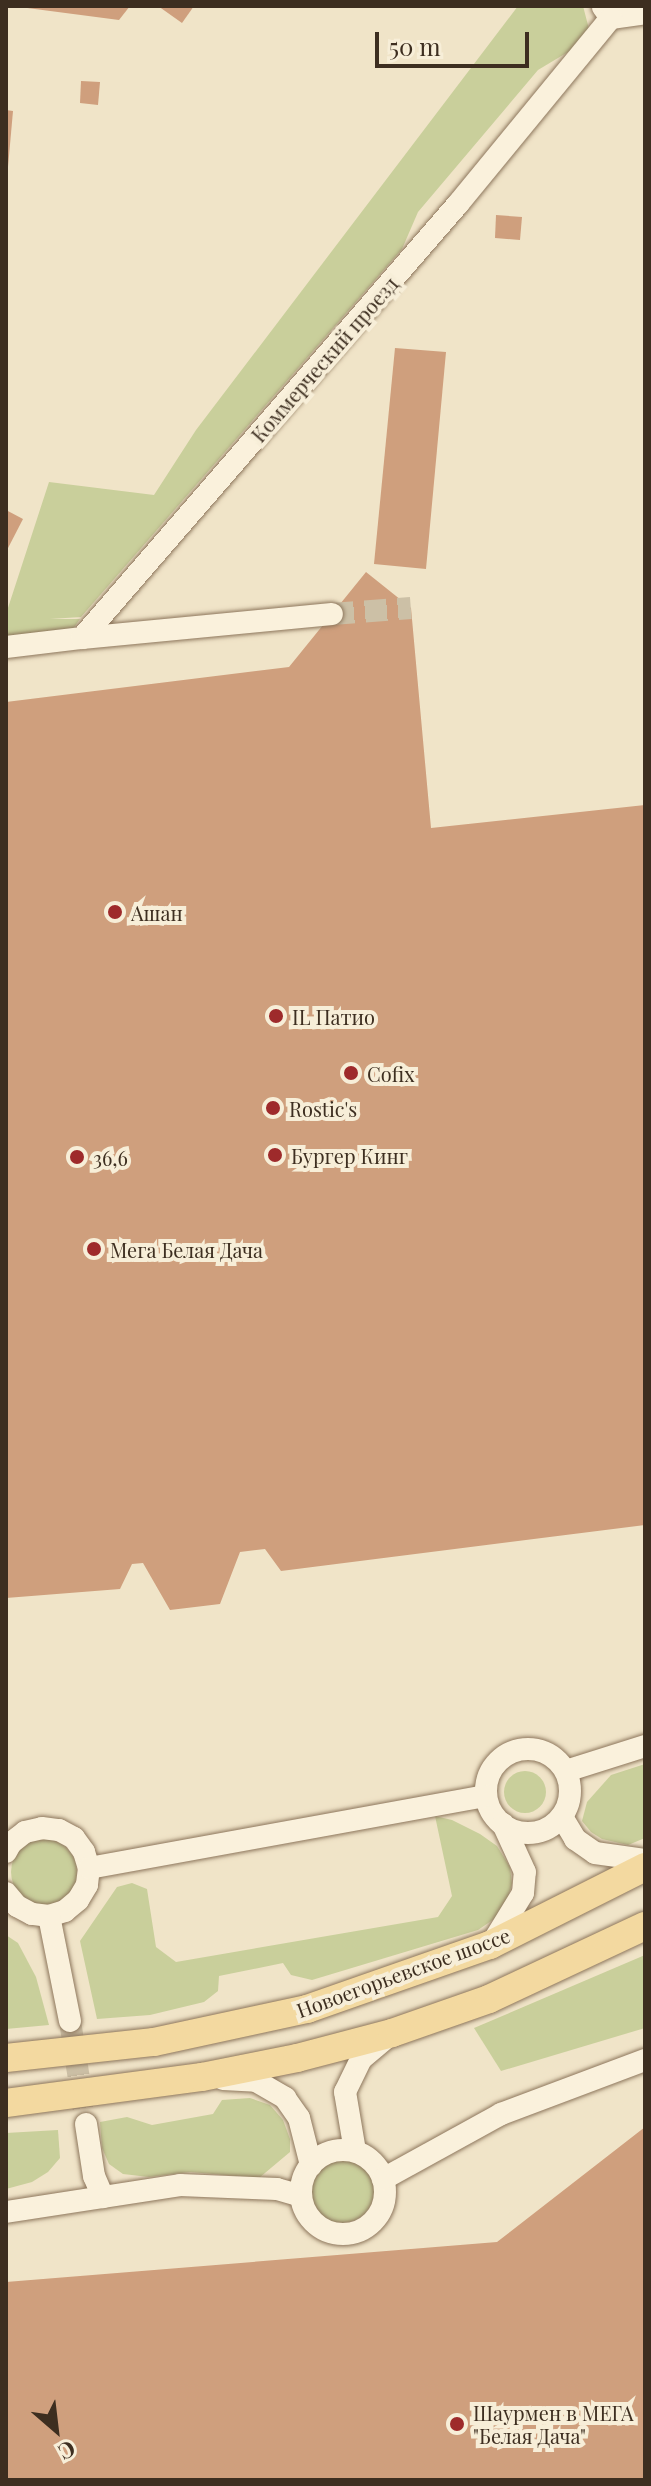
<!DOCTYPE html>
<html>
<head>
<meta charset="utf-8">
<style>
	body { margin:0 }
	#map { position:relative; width:651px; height:2486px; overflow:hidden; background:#f0e4c8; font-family:"Playfair Display",serif }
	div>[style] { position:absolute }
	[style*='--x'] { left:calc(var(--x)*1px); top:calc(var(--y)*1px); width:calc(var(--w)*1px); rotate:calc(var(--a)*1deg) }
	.green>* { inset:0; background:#c9cf9b }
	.round { border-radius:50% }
	.building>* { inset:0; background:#cf9f7d }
	.minor-tunnel>* { height:22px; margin-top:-11px; transform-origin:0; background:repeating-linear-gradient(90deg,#ccc0a6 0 22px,transparent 0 33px) }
	.roads { filter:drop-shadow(0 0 2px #8d765c) drop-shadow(0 0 2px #8d765c) }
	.minor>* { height:22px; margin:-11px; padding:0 11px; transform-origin:11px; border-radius:11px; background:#faf1dc }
	.minor>.ring { margin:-11px; padding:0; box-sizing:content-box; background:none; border:22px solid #faf1dc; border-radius:50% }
	.major>* { height:28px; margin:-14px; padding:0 14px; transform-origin:14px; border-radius:14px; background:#f3d9a0 }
	.dots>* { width:22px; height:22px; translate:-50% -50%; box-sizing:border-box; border:4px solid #f7eed8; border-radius:50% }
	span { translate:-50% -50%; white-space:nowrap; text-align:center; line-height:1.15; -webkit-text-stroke:8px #f7eed8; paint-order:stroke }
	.street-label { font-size:20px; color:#3d2e20 }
	.poi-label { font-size:20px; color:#3d2e20 }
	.left { translate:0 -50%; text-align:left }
	.frame { position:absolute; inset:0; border:8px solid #3d2e20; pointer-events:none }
	.north { position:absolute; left:16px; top:2390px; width:80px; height:80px; -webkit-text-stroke:6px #f7eed8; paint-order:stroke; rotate:152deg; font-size:22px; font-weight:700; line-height:32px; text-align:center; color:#3d2e20 }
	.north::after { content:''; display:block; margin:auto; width:28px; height:36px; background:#3d2e20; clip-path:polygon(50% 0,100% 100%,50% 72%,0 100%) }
	.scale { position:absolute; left:375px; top:32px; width:154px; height:36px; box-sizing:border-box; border:4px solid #3d2e20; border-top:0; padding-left:10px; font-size:24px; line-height:28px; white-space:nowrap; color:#3d2e20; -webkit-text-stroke:6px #f7eed8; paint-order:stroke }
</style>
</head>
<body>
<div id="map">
	<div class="green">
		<div style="clip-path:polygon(518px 6px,583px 6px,589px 29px,573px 49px,538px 70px,418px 212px,402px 249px,81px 617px,50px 619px,80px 619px,70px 633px,6px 640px,6px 614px,49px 482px,154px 495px,196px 430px)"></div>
		<div style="clip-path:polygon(645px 1764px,645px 1838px,628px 1845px,602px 1839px,591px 1832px,582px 1821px,587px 1802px,611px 1775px)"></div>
		<div class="round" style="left:504px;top:1771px;width:42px;height:42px"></div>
		<div style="clip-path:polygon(435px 1816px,452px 1820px,480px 1834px,497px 1846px,510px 1867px,512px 1884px,507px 1901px,494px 1919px,478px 1930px,312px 1980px,291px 1975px,283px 1963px,219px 1976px,218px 1991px,204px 2002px,150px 2015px,97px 2019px,80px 1941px,117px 1887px,132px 1883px,147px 1889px,156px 1947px,176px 1962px,438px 1917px,452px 1896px)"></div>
		<div class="round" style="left:11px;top:1839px;width:66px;height:66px"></div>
		<div style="clip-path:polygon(6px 1935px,18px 1943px,36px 1977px,49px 2025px,6px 2029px)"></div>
		<div style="clip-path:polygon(645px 1955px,645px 2028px,501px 2071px,474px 2028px)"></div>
		<div style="clip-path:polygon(250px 2098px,270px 2105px,283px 2120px,290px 2139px,290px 2152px,259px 2178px,190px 2172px,149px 2177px,123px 2174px,109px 2164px,102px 2148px,100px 2122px,127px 2117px,152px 2125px,213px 2114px,222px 2100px)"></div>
		<div style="clip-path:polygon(58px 2130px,60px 2158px,48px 2172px,32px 2182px,6px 2189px,6px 2133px)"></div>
		<div class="round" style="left:310px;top:2159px;width:64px;height:64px"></div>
	</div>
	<div class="building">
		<div style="clip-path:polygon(12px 6px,130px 6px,119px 20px)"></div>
		<div style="clip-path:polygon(158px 6px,194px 6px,182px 23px)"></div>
		<div style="clip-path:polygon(81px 81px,100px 82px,98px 105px,80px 103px)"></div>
		<div style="clip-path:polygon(6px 110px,13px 111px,8px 167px,6px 167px)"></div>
		<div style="clip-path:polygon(496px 215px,522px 217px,520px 240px,495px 238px)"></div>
		<div style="clip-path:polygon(395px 348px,446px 352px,426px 569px,374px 564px)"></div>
		<div style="clip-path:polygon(6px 510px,23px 519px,6px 552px)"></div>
		<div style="clip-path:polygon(366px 572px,411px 608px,431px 828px,645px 805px,645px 1525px,281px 1571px,265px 1549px,240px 1552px,220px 1604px,170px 1610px,143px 1563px,132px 1564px,120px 1589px,6px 1598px,6px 702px,289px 667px)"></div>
		<div style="clip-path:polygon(645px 2127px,645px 2480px,6px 2480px,6px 2282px,497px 2242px)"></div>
	</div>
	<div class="minor-tunnel">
		<div style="--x:332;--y:614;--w:79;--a:-4.3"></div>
		<div style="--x:70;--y:2021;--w:104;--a:81.2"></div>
	</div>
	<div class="roads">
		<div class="minor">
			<div style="--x:603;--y:7;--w:14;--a:54"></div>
			<div style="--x:611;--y:18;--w:34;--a:-8"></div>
			<div style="--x:82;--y:638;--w:251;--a:-5.5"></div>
			<div style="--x:6;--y:647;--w:77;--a:-6.8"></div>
			<div style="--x:82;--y:638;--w:574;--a:-49.1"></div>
			<div style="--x:458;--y:204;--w:241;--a:-50.6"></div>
			<div class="ring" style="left:486px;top:1749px;width:62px;height:62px"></div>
			<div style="--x:566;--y:1771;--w:83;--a:-17.6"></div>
			<div style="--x:562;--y:1817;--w:26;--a:59"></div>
			<div style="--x:575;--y:1839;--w:24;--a:35"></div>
			<div style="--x:595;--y:1853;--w:50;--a:8"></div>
			<div style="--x:6;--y:1852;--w:10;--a:-61"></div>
			<div style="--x:11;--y:1843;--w:18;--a:-38"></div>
			<div style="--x:25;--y:1832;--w:17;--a:-13"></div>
			<div style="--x:42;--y:1828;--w:17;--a:7"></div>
			<div style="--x:59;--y:1830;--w:17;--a:28"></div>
			<div style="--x:74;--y:1838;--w:17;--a:54"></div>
			<div style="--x:84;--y:1852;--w:17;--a:73"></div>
			<div style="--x:89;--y:1868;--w:17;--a:97"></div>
			<div style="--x:87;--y:1885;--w:17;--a:121"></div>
			<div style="--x:78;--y:1900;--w:17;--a:140"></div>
			<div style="--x:65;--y:1911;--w:17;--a:163"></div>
			<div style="--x:49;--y:1916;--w:17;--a:-173"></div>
			<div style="--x:32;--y:1914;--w:17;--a:-152"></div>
			<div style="--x:17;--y:1906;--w:17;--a:-130"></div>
			<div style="--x:89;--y:1868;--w:403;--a:-10.3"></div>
			<div style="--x:49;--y:1916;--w:107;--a:78.7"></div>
			<div style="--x:491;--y:1945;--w:61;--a:-58.4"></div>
			<div style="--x:523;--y:1893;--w:21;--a:-85"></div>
			<div style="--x:525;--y:1872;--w:53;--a:-114.6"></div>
			<div style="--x:223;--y:2079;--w:33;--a:3"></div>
			<div style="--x:256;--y:2081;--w:34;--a:30"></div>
			<div style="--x:285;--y:2098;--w:24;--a:55"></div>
			<div style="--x:299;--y:2118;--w:49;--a:75.7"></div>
			<div style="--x:86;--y:2124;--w:53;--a:81.3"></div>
			<div style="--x:94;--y:2176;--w:23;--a:67"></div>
			<div class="ring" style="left:301px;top:2150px;width:62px;height:62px"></div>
			<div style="--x:355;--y:2151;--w:60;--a:-99.6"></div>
			<div style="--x:345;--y:2092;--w:37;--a:-64"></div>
			<div style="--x:361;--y:2059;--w:38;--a:-40"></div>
			<div style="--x:383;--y:2179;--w:135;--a:-28.8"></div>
			<div style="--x:501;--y:2114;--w:154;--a:-20.6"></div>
			<div style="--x:6;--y:2212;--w:176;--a:-8.8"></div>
			<div style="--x:180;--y:2185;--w:97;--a:2.4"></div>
			<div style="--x:277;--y:2189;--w:25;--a:16"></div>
		</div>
		<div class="major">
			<div style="--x:6;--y:2058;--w:149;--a:-6.2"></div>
			<div style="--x:154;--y:2042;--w:157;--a:-12.2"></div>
			<div style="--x:307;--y:2009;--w:194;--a:-19.3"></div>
			<div style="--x:490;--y:1945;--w:174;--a:-26.7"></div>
			<div style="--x:6;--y:2103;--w:198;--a:-7.6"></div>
			<div style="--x:202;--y:2077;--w:97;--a:-11.3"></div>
			<div style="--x:297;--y:2058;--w:98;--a:-14.7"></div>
			<div style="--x:392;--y:2033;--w:103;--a:-19.3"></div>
			<div style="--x:489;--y:1999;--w:172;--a:-25.1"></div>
		</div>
	</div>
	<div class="dots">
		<div style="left:115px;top:912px;background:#9e2a2b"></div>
		<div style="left:276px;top:1016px;background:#9e2a2b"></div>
		<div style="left:351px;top:1073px;background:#9e2a2b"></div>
		<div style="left:273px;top:1108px;background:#9e2a2b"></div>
		<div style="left:275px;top:1155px;background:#9e2a2b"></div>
		<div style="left:77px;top:1157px;background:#9e2a2b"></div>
		<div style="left:94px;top:1249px;background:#9e2a2b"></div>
		<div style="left:457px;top:2424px;background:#9e2a2b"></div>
	</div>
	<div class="street-label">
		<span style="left:324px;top:359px;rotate:-49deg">Коммерческий проезд</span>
		<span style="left:403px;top:1972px;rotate:-20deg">Новоегорьевское шоссе</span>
	</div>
	<div class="poi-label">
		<span class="left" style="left:131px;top:912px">Ашан</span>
		<span class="left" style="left:292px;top:1016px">IL Патио</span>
		<span class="left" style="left:367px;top:1073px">Cofix</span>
		<span class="left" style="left:289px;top:1108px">Rostic's</span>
		<span class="left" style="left:291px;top:1155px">Бургер Кинг</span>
		<span class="left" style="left:93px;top:1157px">36,6</span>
		<span class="left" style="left:110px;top:1249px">Мега Белая Дача</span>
		<span class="left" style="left:473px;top:2424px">Шаурмен в МЕГА<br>"Белая Дача"</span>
	</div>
	<div class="frame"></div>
	<div class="north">С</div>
	<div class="scale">50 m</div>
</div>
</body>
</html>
